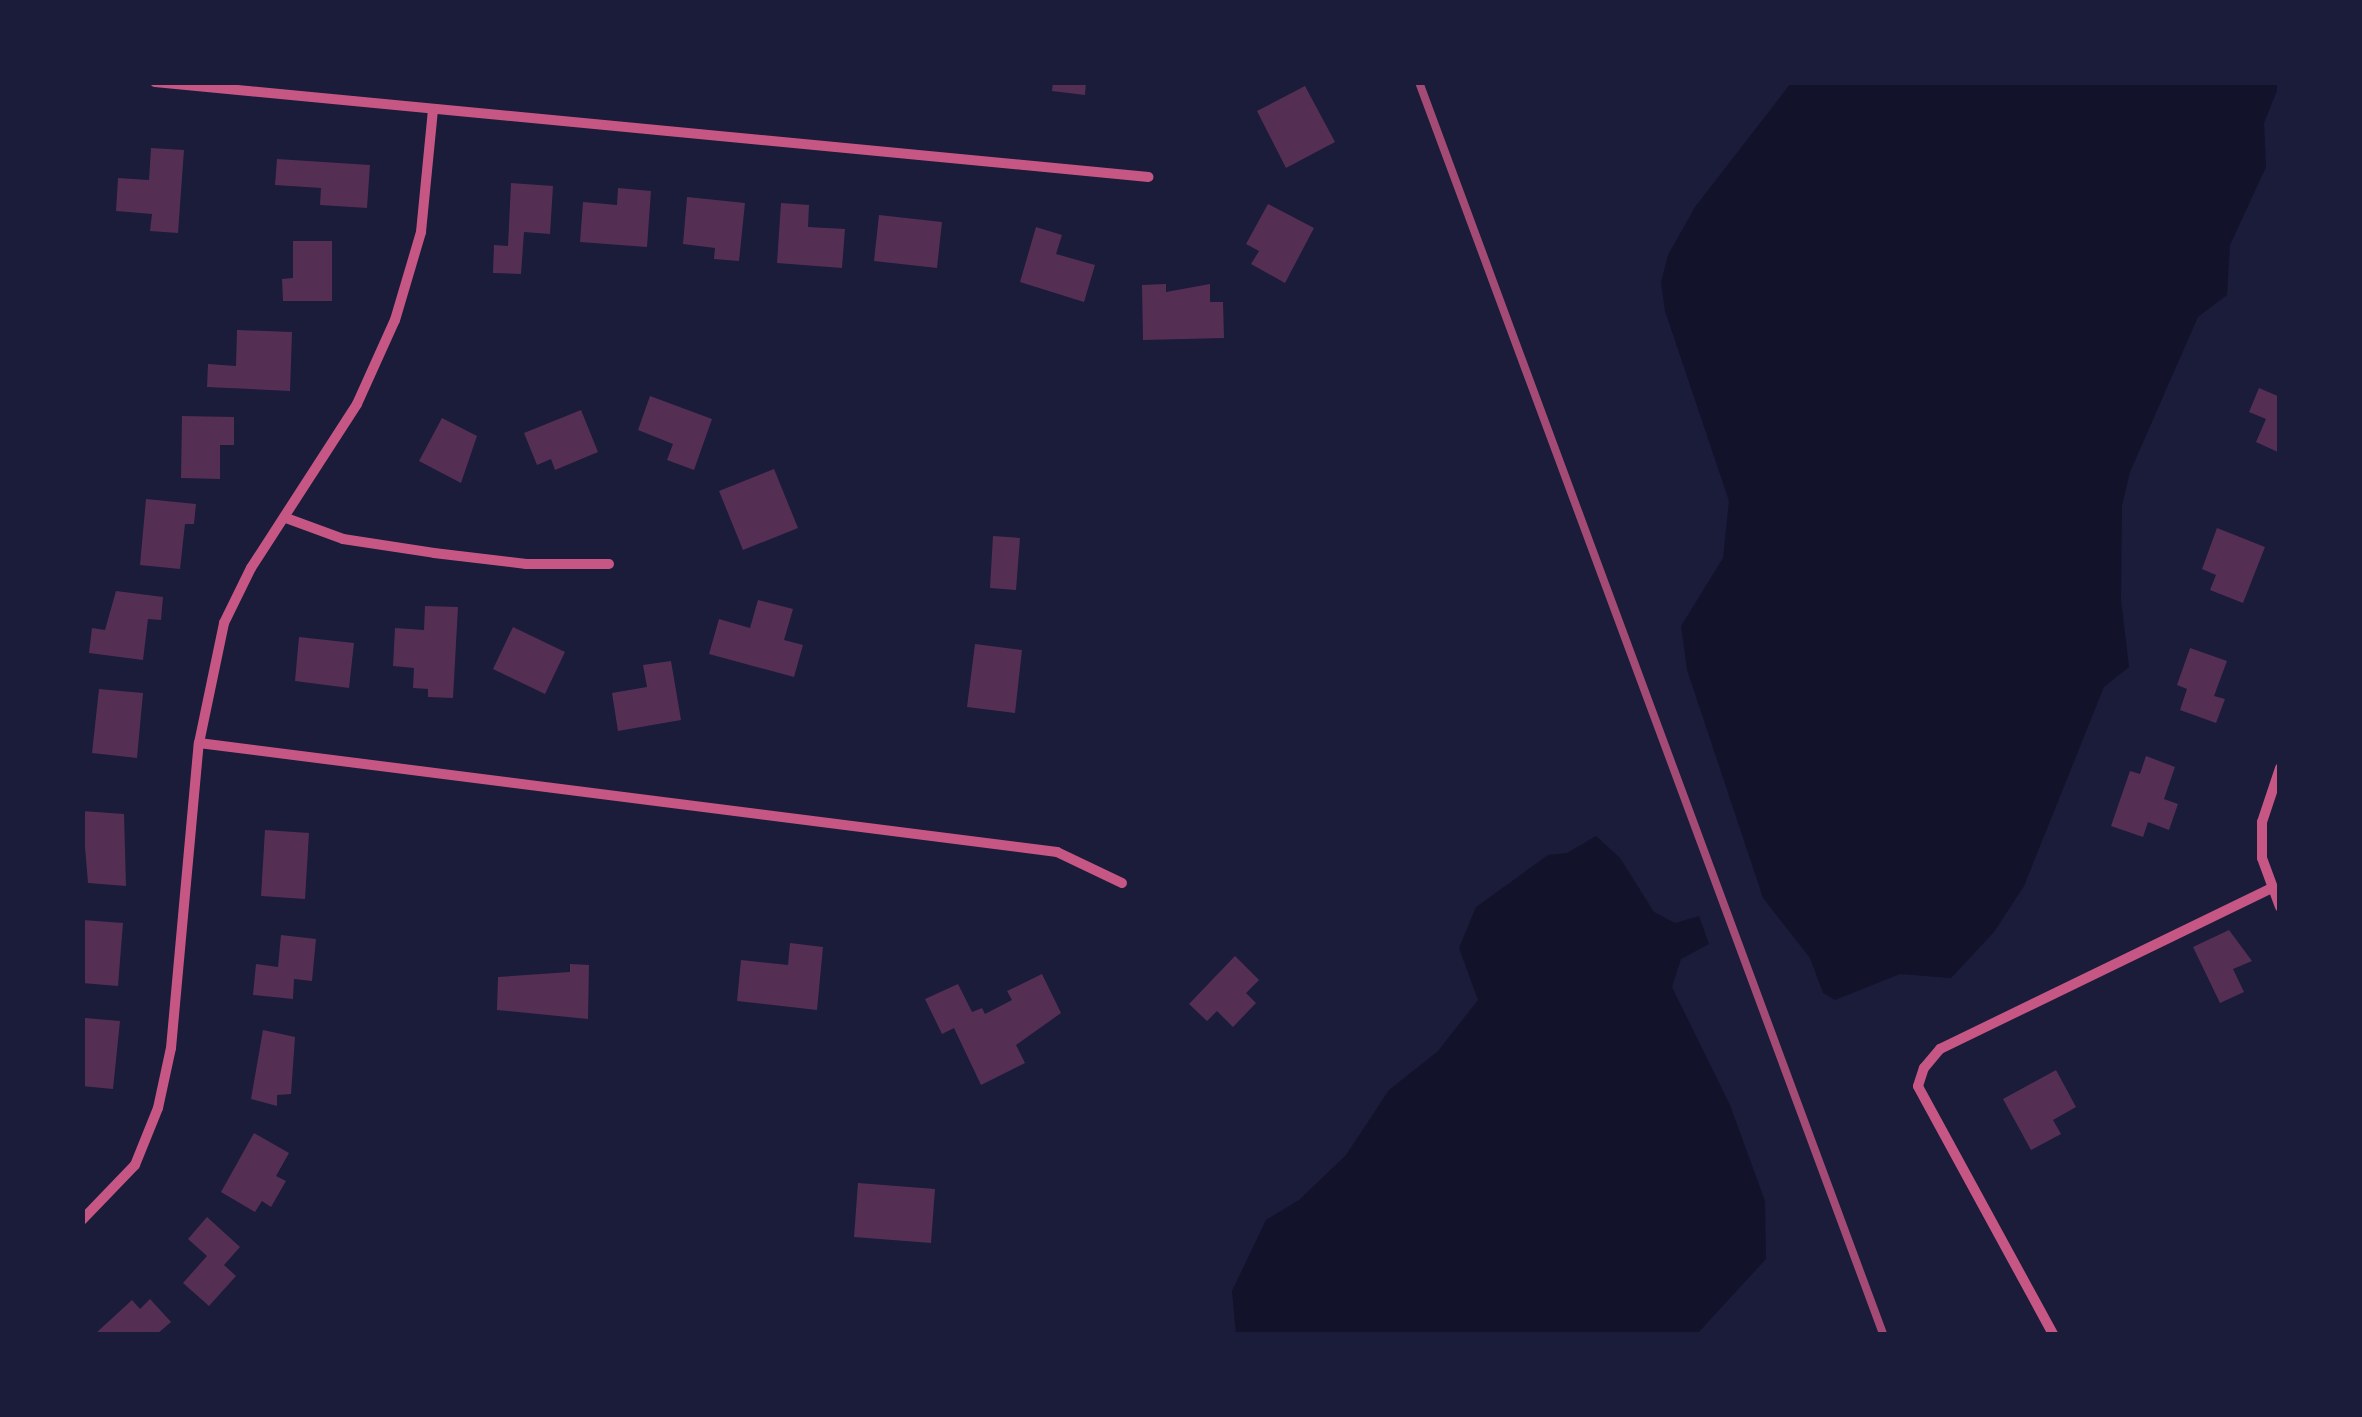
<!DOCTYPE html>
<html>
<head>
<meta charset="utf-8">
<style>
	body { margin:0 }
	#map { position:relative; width:2362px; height:1417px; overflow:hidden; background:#1b1b3a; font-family:"Public Sans",sans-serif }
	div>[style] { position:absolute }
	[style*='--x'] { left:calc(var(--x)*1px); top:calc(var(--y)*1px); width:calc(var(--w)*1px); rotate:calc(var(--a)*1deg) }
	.water>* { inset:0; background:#12122b }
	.building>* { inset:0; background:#542f53 }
	.minor>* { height:10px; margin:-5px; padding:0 5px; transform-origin:5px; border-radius:5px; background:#c65784 }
	.rail>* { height:8px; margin:-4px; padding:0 4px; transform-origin:4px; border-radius:4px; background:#a44b75 }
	span { translate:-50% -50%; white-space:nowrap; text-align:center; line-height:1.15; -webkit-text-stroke:10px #1b1b3a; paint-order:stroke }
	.frame { position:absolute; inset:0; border:85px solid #1b1b3a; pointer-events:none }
</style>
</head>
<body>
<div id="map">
	<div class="water">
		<div style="clip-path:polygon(1791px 83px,2280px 83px,2264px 123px,2266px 167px,2230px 245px,2227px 295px,2198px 317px,2130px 472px,2122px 506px,2121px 599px,2129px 667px,2104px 687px,2024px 886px,1994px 932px,1951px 978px,1900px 974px,1835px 1000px,1823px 993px,1810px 958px,1763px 898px,1687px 670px,1681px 626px,1723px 558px,1729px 501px,1665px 311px,1661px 282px,1668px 255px,1695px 207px)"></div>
		<div style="clip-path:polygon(1596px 836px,1620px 858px,1654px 912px,1675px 923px,1699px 916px,1709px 944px,1681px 959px,1672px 987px,1730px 1105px,1765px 1201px,1766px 1259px,1697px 1334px,1236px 1334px,1232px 1291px,1266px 1220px,1299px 1200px,1346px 1155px,1389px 1090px,1438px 1051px,1478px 1000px,1459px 948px,1476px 907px,1548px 855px,1567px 853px)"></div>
	</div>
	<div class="building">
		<div style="clip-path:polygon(1053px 82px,1086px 82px,1085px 95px,1052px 91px)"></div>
		<div style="clip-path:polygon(1305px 86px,1335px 142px,1286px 168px,1257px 111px)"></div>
		<div style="clip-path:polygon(151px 148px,184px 150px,178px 233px,150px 231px,152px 214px,116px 211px,118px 178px,149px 180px)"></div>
		<div style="clip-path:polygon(277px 159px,370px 165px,367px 208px,320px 205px,321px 188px,275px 185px)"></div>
		<div style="clip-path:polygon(511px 183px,553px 186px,550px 234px,524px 232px,521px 274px,493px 273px,494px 245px,508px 246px)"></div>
		<div style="clip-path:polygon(618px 188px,651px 191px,647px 247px,580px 242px,583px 202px,617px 205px)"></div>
		<div style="clip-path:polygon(687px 197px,745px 203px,739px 261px,714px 259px,715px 248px,683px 244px)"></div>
		<div style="clip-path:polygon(781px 203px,809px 205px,808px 227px,845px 229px,842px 268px,777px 263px)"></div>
		<div style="clip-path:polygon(1268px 204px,1314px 228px,1285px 283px,1251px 264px,1259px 251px,1246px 244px)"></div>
		<div style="clip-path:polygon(879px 215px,942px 222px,937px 268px,874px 261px)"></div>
		<div style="clip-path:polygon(1036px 227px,1062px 235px,1056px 254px,1095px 265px,1084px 302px,1020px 282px)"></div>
		<div style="clip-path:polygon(293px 241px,332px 241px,332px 301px,283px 301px,282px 279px,293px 278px)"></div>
		<div style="clip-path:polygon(1166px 284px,1166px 292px,1210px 284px,1210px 302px,1223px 302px,1224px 338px,1143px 340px,1142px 285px)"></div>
		<div style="clip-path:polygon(237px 330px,292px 332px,290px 391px,207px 387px,208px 364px,236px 366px)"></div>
		<div style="clip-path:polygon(2259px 388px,2280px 397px,2280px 453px,2256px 442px,2266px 419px,2249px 412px)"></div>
		<div style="clip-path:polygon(650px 396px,712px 419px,694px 470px,667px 460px,673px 444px,638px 430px)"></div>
		<div style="clip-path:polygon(581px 410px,598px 452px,555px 470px,551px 459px,537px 465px,524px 433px)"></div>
		<div style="clip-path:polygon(182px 416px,234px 417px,234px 445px,220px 445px,220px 479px,181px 478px)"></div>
		<div style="clip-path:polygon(442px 418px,477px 436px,461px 483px,419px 461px)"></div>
		<div style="clip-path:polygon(774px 469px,798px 528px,743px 550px,719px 491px)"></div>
		<div style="clip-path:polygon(146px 499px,196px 504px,194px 524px,185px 524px,180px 569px,140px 565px)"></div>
		<div style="clip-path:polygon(2217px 528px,2265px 547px,2243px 603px,2210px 590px,2216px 575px,2202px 569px)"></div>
		<div style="clip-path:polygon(993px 536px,1020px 538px,1016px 590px,990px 588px)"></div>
		<div style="clip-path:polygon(116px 591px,163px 597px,161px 620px,148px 619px,143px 660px,89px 653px,92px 628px,105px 630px)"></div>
		<div style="clip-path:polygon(758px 600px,793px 609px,784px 640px,803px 645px,794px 677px,709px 654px,719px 619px,750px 628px)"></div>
		<div style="clip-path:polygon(425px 606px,458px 607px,453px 698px,428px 697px,428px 689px,413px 688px,414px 668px,393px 666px,395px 628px,424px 630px)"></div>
		<div style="clip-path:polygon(513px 627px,565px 652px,545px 694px,493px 669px)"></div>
		<div style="clip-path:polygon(299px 637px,354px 643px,349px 688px,295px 681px)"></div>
		<div style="clip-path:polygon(975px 644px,1022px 650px,1015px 713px,967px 707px)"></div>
		<div style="clip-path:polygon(2190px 648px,2227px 661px,2214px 696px,2225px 699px,2216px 723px,2180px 710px,2187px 689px,2177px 685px)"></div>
		<div style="clip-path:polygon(671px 661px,681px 720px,618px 731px,612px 693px,647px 687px,643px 665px)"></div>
		<div style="clip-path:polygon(99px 689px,143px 693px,137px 758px,92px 753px)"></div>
		<div style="clip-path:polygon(2146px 756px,2175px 767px,2164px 799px,2178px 804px,2169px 830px,2148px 822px,2143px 837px,2111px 826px,2130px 771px,2140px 774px)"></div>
		<div style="clip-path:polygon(82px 811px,124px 814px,126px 886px,88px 883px)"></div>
		<div style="clip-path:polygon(265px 830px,309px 833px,305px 899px,261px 896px)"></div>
		<div style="clip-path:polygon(83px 920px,123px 923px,118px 986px,82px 983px)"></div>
		<div style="clip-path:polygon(2229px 930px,2252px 961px,2233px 969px,2244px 992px,2220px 1003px,2193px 947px)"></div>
		<div style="clip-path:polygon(281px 935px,316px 939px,312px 981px,294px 979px,293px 999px,253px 995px,256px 964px,278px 967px)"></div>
		<div style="clip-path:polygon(790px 943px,823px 947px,817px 1010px,737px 1001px,741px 960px,788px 965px)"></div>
		<div style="clip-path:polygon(1235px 956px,1259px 980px,1246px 993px,1256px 1003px,1233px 1027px,1217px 1011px,1207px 1021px,1189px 1004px)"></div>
		<div style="clip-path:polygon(570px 964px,589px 965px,588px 1019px,497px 1010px,498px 977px,570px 972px)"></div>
		<div style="clip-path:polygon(1042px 974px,1061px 1013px,1016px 1045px,1025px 1063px,981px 1085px,954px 1028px,942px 1034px,925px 999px,958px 984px,972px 1012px,982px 1008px,985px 1014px,1012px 1000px,1007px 991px)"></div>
		<div style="clip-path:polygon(85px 1018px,120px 1021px,113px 1089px,82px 1086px)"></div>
		<div style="clip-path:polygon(263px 1030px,295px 1037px,291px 1094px,277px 1095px,277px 1106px,251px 1099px)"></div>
		<div style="clip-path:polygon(2056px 1070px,2076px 1107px,2053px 1120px,2061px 1134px,2031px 1150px,2003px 1099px)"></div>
		<div style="clip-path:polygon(254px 1133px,289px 1153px,276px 1176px,286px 1181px,271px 1207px,262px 1201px,255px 1212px,221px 1192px)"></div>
		<div style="clip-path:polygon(858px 1183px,935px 1189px,931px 1243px,854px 1237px)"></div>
		<div style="clip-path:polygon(207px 1217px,240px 1247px,224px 1265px,236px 1276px,209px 1306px,183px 1283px,207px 1256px,188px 1239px)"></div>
		<div style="clip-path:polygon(150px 1299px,171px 1322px,157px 1334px,95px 1334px,132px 1300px,140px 1309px)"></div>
	</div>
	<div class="minor">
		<div style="--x:155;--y:82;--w:998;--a:5.46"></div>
		<div style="--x:286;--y:518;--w:61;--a:20.2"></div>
		<div style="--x:343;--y:539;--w:92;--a:8.7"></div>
		<div style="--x:434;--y:553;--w:93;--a:6.8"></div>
		<div style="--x:526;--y:564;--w:83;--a:0"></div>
		<div style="--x:199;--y:743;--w:865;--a:7.24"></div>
		<div style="--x:1057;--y:852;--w:72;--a:25.5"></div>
		<div style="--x:2280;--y:768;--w:57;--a:108.4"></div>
		<div style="--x:2262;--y:822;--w:36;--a:90"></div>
		<div style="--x:2262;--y:858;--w:52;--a:69.8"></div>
		<div style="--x:82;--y:1220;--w:76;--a:-46.1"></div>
		<div style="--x:135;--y:1165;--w:61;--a:-68"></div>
		<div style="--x:158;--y:1108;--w:61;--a:-77.8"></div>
		<div style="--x:171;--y:1048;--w:306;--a:-84.8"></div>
		<div style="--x:199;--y:743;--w:123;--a:-78.2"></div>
		<div style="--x:224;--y:623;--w:61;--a:-63.9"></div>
		<div style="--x:251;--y:568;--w:195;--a:-57.1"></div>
		<div style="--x:357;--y:404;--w:92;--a:-65.7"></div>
		<div style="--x:395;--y:320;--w:92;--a:-73.5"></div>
		<div style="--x:421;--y:232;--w:123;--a:-84.4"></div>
		<div style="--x:2053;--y:1334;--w:282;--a:-118.6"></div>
		<div style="--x:1918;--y:1086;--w:19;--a:-72"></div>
		<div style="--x:1924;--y:1068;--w:25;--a:-50"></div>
		<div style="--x:1940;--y:1049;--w:366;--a:-25.9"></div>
	</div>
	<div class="rail">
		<div style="--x:1419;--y:82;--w:1335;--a:69.66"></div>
	</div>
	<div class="frame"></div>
</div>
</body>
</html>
